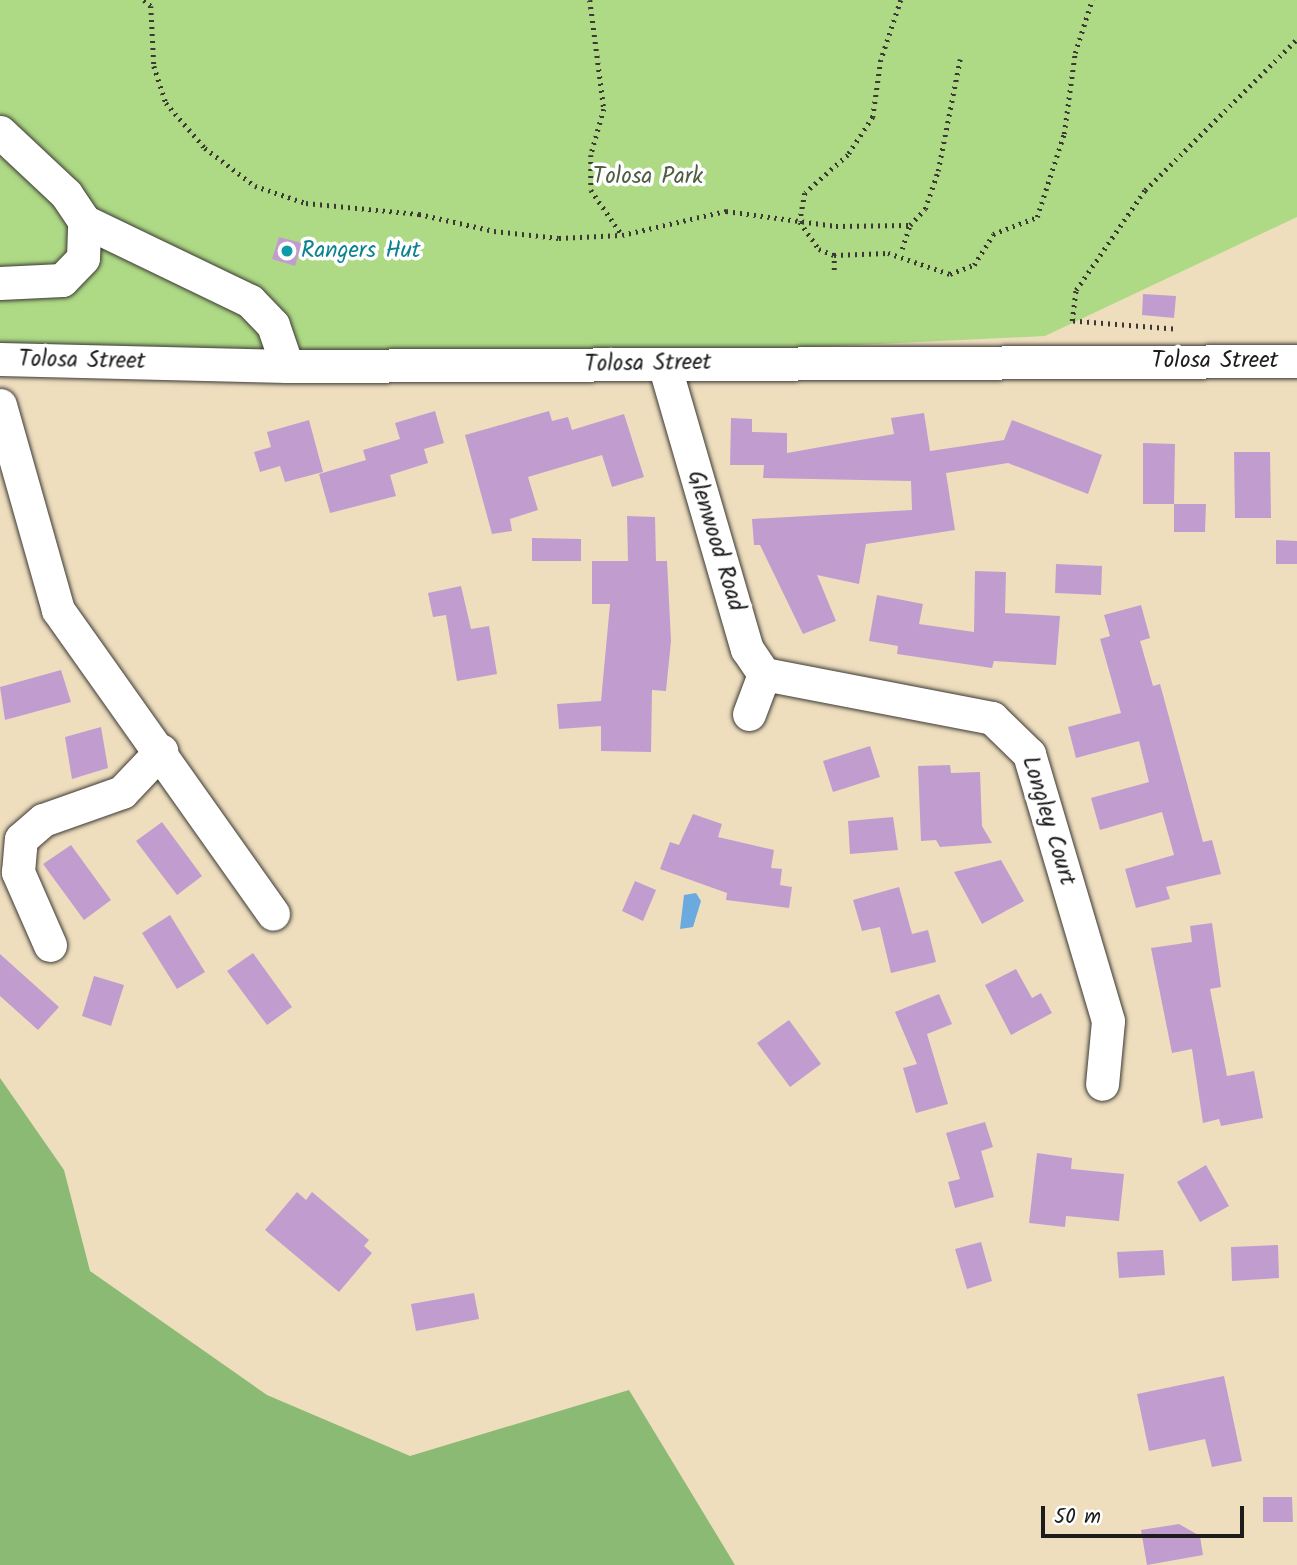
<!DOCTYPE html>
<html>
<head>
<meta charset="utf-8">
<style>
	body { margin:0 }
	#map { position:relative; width:1297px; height:1565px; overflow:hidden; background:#eedebe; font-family:Kalam,sans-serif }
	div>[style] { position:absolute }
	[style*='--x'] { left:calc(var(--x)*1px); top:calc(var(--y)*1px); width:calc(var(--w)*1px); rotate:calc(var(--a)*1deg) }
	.green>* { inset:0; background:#aeda86 }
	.forest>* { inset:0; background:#8aba73 }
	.water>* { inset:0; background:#6baade }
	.building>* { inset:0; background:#c19dcf }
	.path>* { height:4.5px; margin-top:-2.25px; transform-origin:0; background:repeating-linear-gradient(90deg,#3c3934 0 2px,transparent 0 7px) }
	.roads { filter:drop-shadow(0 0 2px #3c3934) drop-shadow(0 0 2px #3c3934) }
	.minor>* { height:33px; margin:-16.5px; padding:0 16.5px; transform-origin:16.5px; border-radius:16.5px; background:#fff }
	.dots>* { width:19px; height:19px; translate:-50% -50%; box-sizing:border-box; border:4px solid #fff; border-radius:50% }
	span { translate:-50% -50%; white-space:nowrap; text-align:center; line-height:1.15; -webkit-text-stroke:7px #fff; paint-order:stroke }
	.park-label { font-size:23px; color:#4f5e41 }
	.culture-label { font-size:23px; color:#0d838f }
	.left { translate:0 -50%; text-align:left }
	.street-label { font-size:23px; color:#1c1c1c }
	.scale { position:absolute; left:1041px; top:1506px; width:203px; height:32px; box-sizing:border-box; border:4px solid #1c1c1c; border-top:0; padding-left:9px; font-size:21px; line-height:24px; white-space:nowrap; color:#1c1c1c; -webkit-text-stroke:5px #fff; paint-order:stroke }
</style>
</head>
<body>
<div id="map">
	<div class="green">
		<div style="clip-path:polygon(0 0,1297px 0,1297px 217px,1045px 336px,647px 355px,0 347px)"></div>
	</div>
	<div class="forest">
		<div style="clip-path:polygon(0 1078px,64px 1170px,90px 1271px,267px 1395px,410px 1456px,629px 1390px,735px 1565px,0 1565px)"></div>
	</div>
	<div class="water">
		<div style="clip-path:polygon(696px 893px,701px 901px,693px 927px,680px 929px,684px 895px)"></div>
	</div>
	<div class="building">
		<div style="clip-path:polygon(279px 237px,302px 243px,295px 266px,272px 259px)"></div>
		<div style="clip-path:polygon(1143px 294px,1176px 296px,1174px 318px,1142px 315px)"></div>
		<div style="clip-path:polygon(435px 411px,444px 443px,424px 449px,428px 463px,390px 475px,396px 496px,330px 513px,319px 474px,366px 460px,363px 450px,400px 439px,395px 423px)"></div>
		<div style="clip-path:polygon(549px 411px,552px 421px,568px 417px,572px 430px,624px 414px,644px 477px,612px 487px,602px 455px,528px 477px,538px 510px,510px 519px,512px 531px,492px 534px,465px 435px)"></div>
		<div style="clip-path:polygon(924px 413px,930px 451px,1004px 440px,1012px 420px,1102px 455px,1088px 494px,1008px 463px,946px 473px,955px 530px,866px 544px,859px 584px,817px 575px,836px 621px,803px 634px,760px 545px,754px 545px,752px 519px,912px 510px,911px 481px,763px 478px,764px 465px,730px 465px,731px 418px,752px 419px,752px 432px,787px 433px,787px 453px,894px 434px,891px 418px)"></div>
		<div style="clip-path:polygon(309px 420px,323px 472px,285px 482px,280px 466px,260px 472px,254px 452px,271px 447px,267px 432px)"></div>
		<div style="clip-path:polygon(1143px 443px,1175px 444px,1174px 504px,1143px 504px)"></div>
		<div style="clip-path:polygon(1234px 452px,1270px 452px,1271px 518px,1235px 518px)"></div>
		<div style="clip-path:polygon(1174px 504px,1206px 504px,1205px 532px,1174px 532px)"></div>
		<div style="clip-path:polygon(627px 516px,655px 517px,656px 561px,667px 561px,671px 641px,666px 691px,652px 690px,651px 752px,601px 751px,601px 726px,559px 729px,557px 704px,601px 701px,610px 604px,592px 604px,592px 561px,628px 561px)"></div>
		<div style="clip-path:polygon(532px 538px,581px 539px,581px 561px,532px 561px)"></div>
		<div style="clip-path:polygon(1276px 540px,1297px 541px,1297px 564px,1276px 564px)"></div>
		<div style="clip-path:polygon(1056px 564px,1102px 566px,1101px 595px,1055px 593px)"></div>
		<div style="clip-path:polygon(975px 571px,1006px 572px,1005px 613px,1060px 616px,1056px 665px,994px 661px,992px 668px,897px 654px,898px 646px,869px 641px,877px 595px,923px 604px,919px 624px,974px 632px)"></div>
		<div style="clip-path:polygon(461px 586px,471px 629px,489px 626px,497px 674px,457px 681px,446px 615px,433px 617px,428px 593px)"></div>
		<div style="clip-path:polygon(1141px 605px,1150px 638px,1140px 641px,1153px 686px,1160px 684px,1203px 842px,1212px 840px,1221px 874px,1166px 887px,1170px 899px,1136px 908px,1125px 869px,1174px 855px,1162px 812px,1100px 830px,1091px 798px,1149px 782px,1139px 741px,1076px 758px,1068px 727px,1121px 713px,1100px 639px,1110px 636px,1104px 615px)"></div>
		<div style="clip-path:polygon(61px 670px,71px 702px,5px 720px,0 687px)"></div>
		<div style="clip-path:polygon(101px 727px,108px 768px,72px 779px,65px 737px)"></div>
		<div style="clip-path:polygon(870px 746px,880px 777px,833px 792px,823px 761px)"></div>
		<div style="clip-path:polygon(950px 765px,951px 773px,980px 772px,982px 826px,992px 843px,940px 847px,936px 840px,921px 841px,918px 766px)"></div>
		<div style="clip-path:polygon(693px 814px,722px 824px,718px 837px,774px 850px,771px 868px,782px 869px,780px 885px,792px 887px,789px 908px,726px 900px,727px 893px,660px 869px,670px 842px,679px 845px)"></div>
		<div style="clip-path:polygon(893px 817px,898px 850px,850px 854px,848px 821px)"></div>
		<div style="clip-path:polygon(162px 822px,202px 876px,177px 895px,136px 841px)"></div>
		<div style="clip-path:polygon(71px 845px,111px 900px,84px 920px,43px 864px)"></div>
		<div style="clip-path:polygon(1001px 860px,1024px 901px,982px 924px,954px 872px)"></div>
		<div style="clip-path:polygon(635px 881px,656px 890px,643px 921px,622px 911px)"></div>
		<div style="clip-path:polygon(899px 887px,912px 934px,928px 930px,936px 962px,891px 973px,880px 927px,862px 931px,853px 900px)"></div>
		<div style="clip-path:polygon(170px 915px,205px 972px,177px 989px,142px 933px)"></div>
		<div style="clip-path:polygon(1212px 923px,1221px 987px,1210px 989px,1227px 1076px,1254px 1071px,1263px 1118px,1221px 1126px,1219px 1119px,1203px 1123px,1192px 1049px,1172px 1053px,1151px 948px,1192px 942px,1190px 926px)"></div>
		<div style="clip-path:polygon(253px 953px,292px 1007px,267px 1025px,227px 971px)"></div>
		<div style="clip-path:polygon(0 954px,59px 1007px,38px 1030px,0 996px)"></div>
		<div style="clip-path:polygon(1016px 969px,1032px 998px,1041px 993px,1052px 1013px,1011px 1035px,985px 985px)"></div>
		<div style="clip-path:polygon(94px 976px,124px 985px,111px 1026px,82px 1016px)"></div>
		<div style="clip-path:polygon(939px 994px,952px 1024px,927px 1034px,948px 1104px,916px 1113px,903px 1068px,917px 1064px,895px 1012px)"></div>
		<div style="clip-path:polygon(789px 1020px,821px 1064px,790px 1087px,757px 1043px)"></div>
		<div style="clip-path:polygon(985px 1122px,993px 1147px,981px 1151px,994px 1197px,955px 1208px,948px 1182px,960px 1179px,946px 1133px)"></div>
		<div style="clip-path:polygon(1037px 1153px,1072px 1158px,1071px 1169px,1124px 1174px,1119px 1221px,1066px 1216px,1065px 1227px,1029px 1223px)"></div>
		<div style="clip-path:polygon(1206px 1165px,1229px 1206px,1200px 1222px,1177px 1182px)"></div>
		<div style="clip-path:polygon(297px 1192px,306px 1200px,312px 1192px,369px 1240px,364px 1246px,372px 1253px,339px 1292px,265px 1230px)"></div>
		<div style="clip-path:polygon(981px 1242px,992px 1281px,967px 1289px,955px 1249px)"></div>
		<div style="clip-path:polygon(1278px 1245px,1279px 1278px,1232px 1281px,1231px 1247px)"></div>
		<div style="clip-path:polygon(1163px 1250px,1165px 1275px,1119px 1278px,1117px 1252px)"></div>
		<div style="clip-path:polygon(474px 1293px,479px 1319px,416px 1331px,411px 1304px)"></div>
		<div style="clip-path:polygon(1224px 1376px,1242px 1461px,1212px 1467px,1205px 1439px,1149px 1451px,1137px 1394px)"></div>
		<div style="clip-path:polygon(1263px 1497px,1292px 1497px,1293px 1522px,1263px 1522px)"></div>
		<div style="clip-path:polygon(1179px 1524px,1200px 1536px,1203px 1555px,1147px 1565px,1141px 1530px)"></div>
	</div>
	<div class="path">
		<div style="--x:144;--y:0;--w:9;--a:41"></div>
		<div style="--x:151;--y:6;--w:60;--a:87.1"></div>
		<div style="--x:154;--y:66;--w:39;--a:72"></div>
		<div style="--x:166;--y:103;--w:60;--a:49.1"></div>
		<div style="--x:205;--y:148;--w:63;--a:37.2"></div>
		<div style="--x:255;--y:186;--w:54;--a:18.4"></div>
		<div style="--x:306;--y:203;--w:114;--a:5.6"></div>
		<div style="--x:419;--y:214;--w:77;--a:12.8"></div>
		<div style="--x:494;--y:231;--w:65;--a:6.1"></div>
		<div style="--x:559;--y:238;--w:62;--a:-2.8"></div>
		<div style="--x:590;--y:0;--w:110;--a:82.7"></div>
		<div style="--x:604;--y:109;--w:48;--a:105.8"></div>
		<div style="--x:591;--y:155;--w:35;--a:90"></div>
		<div style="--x:591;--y:190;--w:55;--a:55.4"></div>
		<div style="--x:622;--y:235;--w:107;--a:-13"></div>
		<div style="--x:726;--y:211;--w:111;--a:7.8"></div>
		<div style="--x:836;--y:226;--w:74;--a:-0.8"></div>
		<div style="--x:910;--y:225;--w:22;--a:-47"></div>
		<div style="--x:925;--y:209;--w:40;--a:-71.1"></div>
		<div style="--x:938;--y:171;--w:114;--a:-78.9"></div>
		<div style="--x:901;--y:0;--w:63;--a:108.4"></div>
		<div style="--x:881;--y:60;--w:58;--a:98"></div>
		<div style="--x:873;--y:117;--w:45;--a:123.3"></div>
		<div style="--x:848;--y:155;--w:57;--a:138.5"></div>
		<div style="--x:805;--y:193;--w:29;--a:100"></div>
		<div style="--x:800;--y:222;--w:33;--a:55"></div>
		<div style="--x:819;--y:249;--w:16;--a:22"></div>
		<div style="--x:834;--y:255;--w:54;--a:-2.1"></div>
		<div style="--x:888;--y:253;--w:65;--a:18.7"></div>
		<div style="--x:950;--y:274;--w:26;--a:-21"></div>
		<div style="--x:974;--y:265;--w:36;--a:-58"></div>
		<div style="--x:993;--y:234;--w:47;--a:-21.1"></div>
		<div style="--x:1037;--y:217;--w:87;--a:-72"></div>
		<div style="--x:1064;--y:134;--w:82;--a:-82.3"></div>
		<div style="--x:1075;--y:53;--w:56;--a:-72.2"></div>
		<div style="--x:902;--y:249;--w:25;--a:-72"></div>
		<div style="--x:834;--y:270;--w:15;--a:-90"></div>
		<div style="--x:1173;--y:329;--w:101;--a:-175.5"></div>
		<div style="--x:1072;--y:321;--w:31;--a:-83"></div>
		<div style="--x:1076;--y:290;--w:121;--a:-55.4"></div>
		<div style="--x:1145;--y:190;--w:214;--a:-44.8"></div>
	</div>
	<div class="roads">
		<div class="minor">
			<div style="--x:0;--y:132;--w:91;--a:43.2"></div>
			<div style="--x:66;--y:194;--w:32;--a:56"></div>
			<div style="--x:84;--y:221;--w:184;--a:25.7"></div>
			<div style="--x:250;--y:301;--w:33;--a:46"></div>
			<div style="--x:273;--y:325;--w:43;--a:71.1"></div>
			<div style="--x:0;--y:283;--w:62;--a:-2.8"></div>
			<div style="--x:62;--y:280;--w:30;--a:-46"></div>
			<div style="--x:83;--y:258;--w:37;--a:-88"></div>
			<div style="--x:0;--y:359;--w:287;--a:1.4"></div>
			<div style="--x:287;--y:366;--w:1010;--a:-0.28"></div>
			<div style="--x:664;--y:364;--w:297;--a:73.8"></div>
			<div style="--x:747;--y:649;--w:30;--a:56"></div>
			<div style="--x:764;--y:674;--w:232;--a:10.9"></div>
			<div style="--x:992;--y:718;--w:52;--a:44.2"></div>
			<div style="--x:1029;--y:754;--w:278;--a:73.5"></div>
			<div style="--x:1108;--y:1021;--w:63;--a:95.4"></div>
			<div style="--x:0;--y:405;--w:213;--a:74.2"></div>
			<div style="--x:58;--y:610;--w:372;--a:54.7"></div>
			<div style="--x:749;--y:714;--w:43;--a:-69.4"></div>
			<div style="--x:50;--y:945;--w:80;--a:-113.7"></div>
			<div style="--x:18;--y:872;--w:33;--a:-85"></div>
			<div style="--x:21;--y:839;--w:29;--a:-41"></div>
			<div style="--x:43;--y:820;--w:84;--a:-19.5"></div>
			<div style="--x:122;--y:792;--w:57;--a:-46.4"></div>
		</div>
	</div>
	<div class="dots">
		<div style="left:287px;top:251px;background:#0f9aa8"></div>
	</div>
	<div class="park-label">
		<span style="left:648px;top:177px">Tolosa Park</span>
	</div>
	<div class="culture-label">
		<span class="left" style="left:301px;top:251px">Rangers Hut</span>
	</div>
	<div class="street-label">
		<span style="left:82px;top:361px;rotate:1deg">Tolosa Street</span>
		<span style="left:1215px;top:361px">Tolosa Street</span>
		<span style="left:648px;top:364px;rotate:-1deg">Tolosa Street</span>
		<span style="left:715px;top:541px;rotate:73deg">Glenwood Road</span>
		<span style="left:1048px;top:821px;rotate:73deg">Longley Court</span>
	</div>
	<div class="scale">50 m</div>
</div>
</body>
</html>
